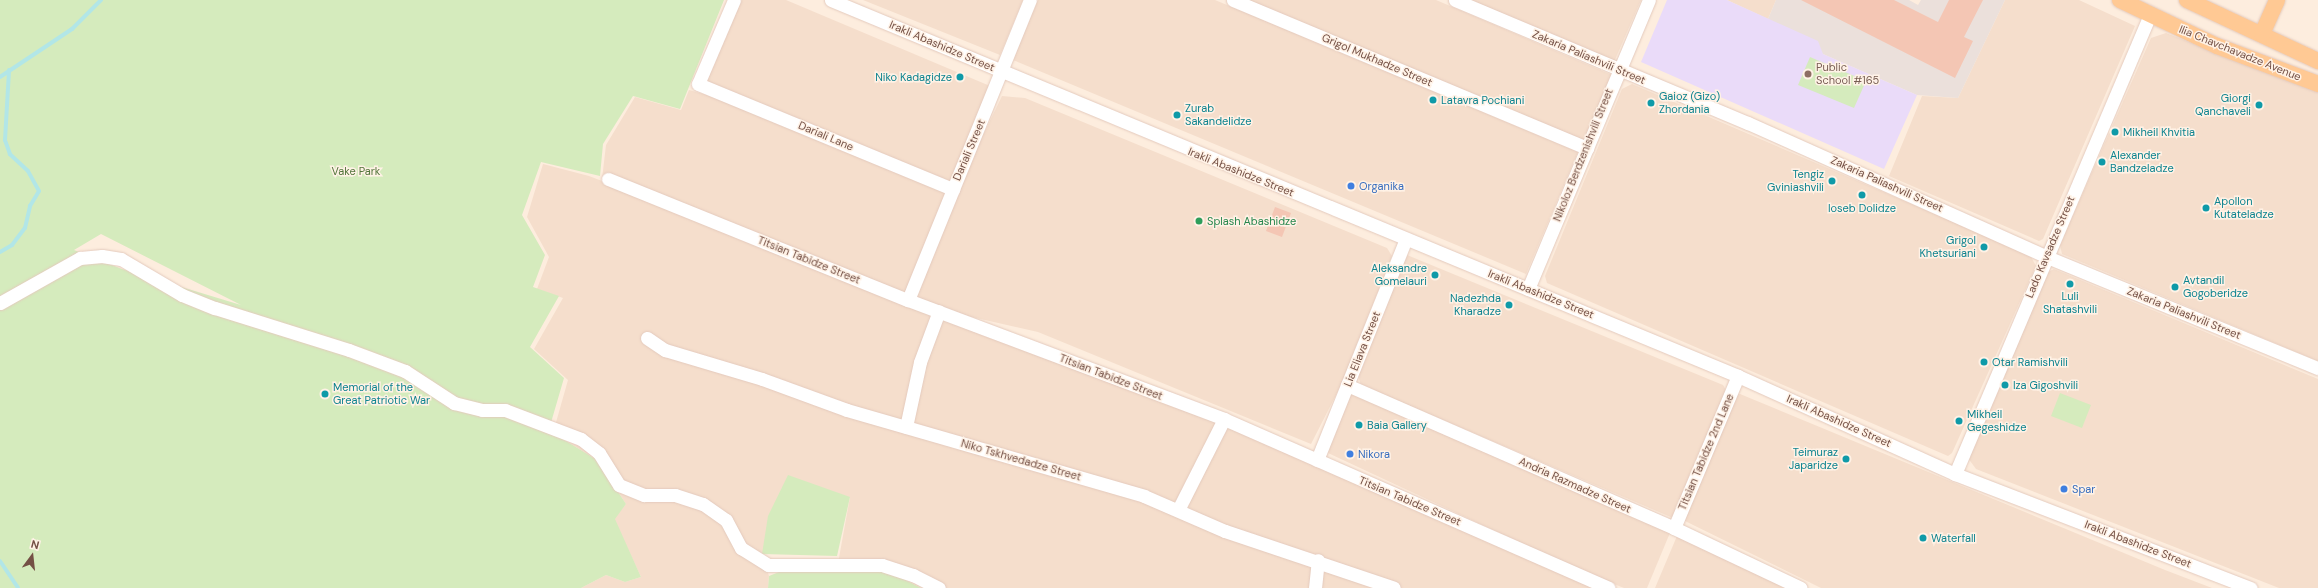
<!DOCTYPE html>
<html>
<head>
<meta charset="utf-8">
<style>
	body { margin:0 }
	#map { position:relative; width:2318px; height:588px; overflow:hidden; background:#fdedde; font-family:"DM Sans",sans-serif }
	div>[style] { position:absolute }
	[style*='--x'] { left:calc(var(--x)*1px); top:calc(var(--y)*1px); width:calc(var(--w)*1px); rotate:calc(var(--a)*1deg) }
	.residential>* { inset:0; background:#f5decc }
	.industrial>* { inset:0; background:#ebe0db }
	.education>* { inset:0; background:#eadbf9 }
	.green>* { inset:0; background:#d5ebbd }
	.stream>* { height:4px; margin:-2px; padding:0 2px; transform-origin:2px; border-radius:2px; background:#b2e6e7 }
	.building>* { inset:0; background:#f4c6b4 }
	.roads { filter:drop-shadow(0 0 1px #e4cabd) drop-shadow(0 0 1px #e4cabd) }
	.minor>* { height:13px; margin:-6.5px; padding:0 6.5px; transform-origin:6.5px; border-radius:6.5px; background:#fff }
	.major>* { height:16px; margin:-8px; padding:0 8px; transform-origin:8px; border-radius:8px; background:#ffc994 }
	.dots>* { width:11px; height:11px; translate:-50% -50%; box-sizing:border-box; border:2px solid #fff2e6; border-radius:50% }
	span { translate:-50% -50%; white-space:nowrap; text-align:center; line-height:1.15; -webkit-text-stroke:3px #fff2e6; paint-order:stroke }
	.street-label { font-size:11px; color:#745045 }
	.education-label { font-size:11px; color:#785e54 }
	.left { translate:0 -50%; text-align:left }
	.culture-label { font-size:11px; color:#0d838f }
	.right { translate:-100% -50%; text-align:right }
	.park-label { font-size:11px; color:#53753b }
	.shop-label { font-size:11px; color:#366cbe }
	.leisure-label { font-size:11px; color:#27864d }
	.north { position:absolute; left:12px; top:536px; width:40px; height:40px; -webkit-text-stroke:3px #fff2e6; paint-order:stroke; rotate:15deg; font-size:11px; font-weight:700; line-height:16px; text-align:center; color:#745045 }
	.north::after { content:''; display:block; margin:auto; width:14px; height:18px; background:#745045; clip-path:polygon(50% 0,100% 100%,50% 72%,0 100%) }
</style>
</head>
<body>
<div id="map">
	<div class="residential">
		<div style="clip-path:polygon(738px 0,786px 0,990px 86px,948px 185px,701px 83px)"></div>
		<div style="clip-path:polygon(863px 0,1023px 0,1000px 55px)"></div>
		<div style="clip-path:polygon(1038px 0,1215px 0,1578px 152px,1526px 274px,1013px 60px)"></div>
		<div style="clip-path:polygon(1246px 0,1436px 0,1612px 75px,1584px 142px)"></div>
		<div style="clip-path:polygon(1468px 0,1641px 0,1614px 62px)"></div>
		<div style="clip-path:polygon(1727px 0,1776px 0,1768px 19px)"></div>
		<div style="clip-path:polygon(2005px 0,2079px 0,2135px 26px,2043px 239px,2039px 241px,1889px 176px,1922px 96px,1958px 98px)"></div>
		<div style="clip-path:polygon(2166px 33px,2318px 92px,2318px 361px,2062px 254px,2060px 245px,2151px 38px)"></div>
		<div style="clip-path:polygon(1632px 84px,2030px 255px,2036px 266px,1952px 453px,1948px 456px,1547px 283px,1545px 276px,1622px 89px)"></div>
		<div style="clip-path:polygon(689px 90px,767px 112px,950px 189px,905px 298px,602px 179px,606px 145px,635px 97px,681px 110px)"></div>
		<div style="clip-path:polygon(1002px 96px,1025px 98px,1387px 248px,1392px 256px,1341px 385px,1311px 444px,1038px 332px,941px 310px,912px 299px,956px 191px)"></div>
		<div style="clip-path:polygon(543px 164px,589px 176px,1139px 388px,1593px 588px,921px 588px,898px 576px,837px 569px,850px 497px,762px 554px,769px 576px,768px 588px,581px 588px,606px 575px,625px 582px,641px 577px,614px 519px,626px 504px,597px 460px,553px 433px,568px 380px,534px 349px,563px 298px,537px 289px,549px 257px,527px 217px)"></div>
		<div style="clip-path:polygon(1407px 255px,1723px 385px,1726px 390px,1673px 518px,1361px 385px,1358px 376px)"></div>
		<div style="clip-path:polygon(2054px 269px,2318px 379px,2318px 588px,2279px 588px,1976px 469px,1968px 458px,2048px 272px)"></div>
		<div style="clip-path:polygon(1351px 387px,1672px 528px,1647px 588px,1624px 588px,1579px 570px,1328px 453px)"></div>
		<div style="clip-path:polygon(1740px 394px,2165px 570px,2212px 588px,1821px 588px,1683px 520px,1736px 395px)"></div>
		<div style="clip-path:polygon(1677px 536px,1795px 588px,1655px 588px)"></div>
	</div>
	<div class="industrial">
		<div style="clip-path:polygon(1776px 0,1909px 0,1918px 5px,1921px 0,2005px 0,1958px 98px,1917px 95px,1823px 54px,1768px 19px)"></div>
	</div>
	<div class="education">
		<div style="clip-path:polygon(1667px 0,1727px 0,1818px 41px,1823px 54px,1917px 95px,1884px 169px,1641px 62px)"></div>
	</div>
	<div class="green">
		<div style="clip-path:polygon(evenodd,0 0,724px 0,680px 109px,633px 96px,603px 144px,600px 176px,541px 162px,522px 215px,545px 255px,533px 287px,559px 296px,530px 347px,564px 378px,550px 426px,553px 433px,597px 460px,626px 504px,615px 519px,641px 577px,625px 582px,606px 575px,581px 588px,0 588px,0 0,101px 234px,241px 305px,122px 269px,74px 250px,101px 234px)"></div>
		<div style="clip-path:polygon(1810px 57px,1866px 81px,1854px 108px,1798px 85px)"></div>
		<div style="clip-path:polygon(2060px 393px,2091px 405px,2082px 428px,2051px 416px)"></div>
		<div style="clip-path:polygon(788px 475px,850px 497px,837px 556px,762px 554px,768px 516px)"></div>
		<div style="clip-path:polygon(874px 569px,898px 576px,921px 588px,768px 588px,769px 576px,784px 570px)"></div>
	</div>
	<div class="stream">
		<div style="--x:0;--y:77;--w:87;--a:-33.7"></div>
		<div style="--x:72;--y:29;--w:41;--a:-45"></div>
		<div style="--x:0;--y:252;--w:14;--a:-30"></div>
		<div style="--x:12;--y:245;--w:21;--a:-53"></div>
		<div style="--x:25;--y:228;--w:23;--a:-77"></div>
		<div style="--x:30;--y:206;--w:17;--a:-59"></div>
		<div style="--x:39;--y:191;--w:23;--a:-119"></div>
		<div style="--x:28;--y:171;--w:25;--a:-137"></div>
		<div style="--x:10;--y:154;--w:15;--a:-110"></div>
		<div style="--x:5;--y:140;--w:70;--a:-86.7"></div>
		<div style="--x:0;--y:561;--w:32;--a:56"></div>
	</div>
	<div class="building">
		<div style="clip-path:polygon(1801px 0,1894px 0,1938px 22px,1949px 0,1983px 0,1964px 37px,1973px 41px,1955px 78px)"></div>
		<div style="clip-path:polygon(1275px 207px,1291px 213px,1282px 237px,1266px 231px)"></div>
	</div>
	<div class="roads">
		<div class="minor">
			<div style="--x:734;--y:0;--w:91;--a:113.2"></div>
			<div style="--x:698;--y:84;--w:276;--a:22.4"></div>
			<div style="--x:831;--y:0;--w:982;--a:22.52"></div>
			<div style="--x:1738;--y:376;--w:238;--a:24.3"></div>
			<div style="--x:1955;--y:474;--w:317;--a:21.1"></div>
			<div style="--x:1233;--y:0;--w:384;--a:22.7"></div>
			<div style="--x:1455;--y:0;--w:318;--a:22.8"></div>
			<div style="--x:1748;--y:123;--w:328;--a:24.1"></div>
			<div style="--x:2047;--y:257;--w:293;--a:22.3"></div>
			<div style="--x:608;--y:179;--w:323;--a:22"></div>
			<div style="--x:908;--y:300;--w:338;--a:20.6"></div>
			<div style="--x:1224;--y:419;--w:420;--a:23.7"></div>
			<div style="--x:1528;--y:289;--w:313;--a:-67.3"></div>
			<div style="--x:908;--y:300;--w:324;--a:-67.9"></div>
			<div style="--x:0;--y:303;--w:92;--a:-29.4"></div>
			<div style="--x:80;--y:258;--w:22;--a:-5"></div>
			<div style="--x:102;--y:256;--w:19;--a:9"></div>
			<div style="--x:121;--y:259;--w:71;--a:30.5"></div>
			<div style="--x:182;--y:295;--w:35;--a:22"></div>
			<div style="--x:215;--y:308;--w:140;--a:17.4"></div>
			<div style="--x:349;--y:350;--w:60;--a:20.6"></div>
			<div style="--x:405;--y:371;--w:59;--a:33.1"></div>
			<div style="--x:454;--y:403;--w:29;--a:14"></div>
			<div style="--x:482;--y:410;--w:23;--a:0"></div>
			<div style="--x:505;--y:410;--w:81;--a:20.9"></div>
			<div style="--x:581;--y:439;--w:23;--a:38"></div>
			<div style="--x:599;--y:453;--w:38;--a:58"></div>
			<div style="--x:619;--y:485;--w:27;--a:22"></div>
			<div style="--x:644;--y:495;--w:31;--a:0"></div>
			<div style="--x:675;--y:495;--w:29;--a:18"></div>
			<div style="--x:703;--y:504;--w:28;--a:35"></div>
			<div style="--x:726;--y:520;--w:32;--a:62"></div>
			<div style="--x:741;--y:548;--w:32;--a:32"></div>
			<div style="--x:768;--y:565;--w:114;--a:0"></div>
			<div style="--x:882;--y:565;--w:33;--a:18"></div>
			<div style="--x:913;--y:575;--w:29;--a:27"></div>
			<div style="--x:647;--y:338;--w:22;--a:34"></div>
			<div style="--x:665;--y:350;--w:101;--a:16.6"></div>
			<div style="--x:762;--y:379;--w:90;--a:20"></div>
			<div style="--x:847;--y:410;--w:309;--a:16.1"></div>
			<div style="--x:1144;--y:496;--w:88;--a:23.4"></div>
			<div style="--x:1225;--y:531;--w:178;--a:18.6"></div>
			<div style="--x:1347;--y:385;--w:357;--a:23.6"></div>
			<div style="--x:1674;--y:528;--w:140;--a:25.3"></div>
			<div style="--x:906;--y:427;--w:66;--a:-77.8"></div>
			<div style="--x:920;--y:362;--w:54;--a:-69.6"></div>
			<div style="--x:1317;--y:460;--w:238;--a:-68.1"></div>
			<div style="--x:1955;--y:474;--w:497;--a:-67"></div>
			<div style="--x:1178;--y:510;--w:102;--a:-63.2"></div>
			<div style="--x:1674;--y:528;--w:165;--a:-67.2"></div>
			<div style="--x:1315;--y:588;--w:28;--a:-84"></div>
		</div>
		<div class="major">
			<div style="--x:2120;--y:0;--w:107;--a:25.4"></div>
			<div style="--x:2217;--y:46;--w:108;--a:20.6"></div>
			<div style="--x:2187;--y:0;--w:145;--a:25"></div>
			<div style="--x:2262;--y:34;--w:37;--a:-66"></div>
		</div>
	</div>
	<div class="dots">
		<div style="left:1808px;top:74px;background:#8d6e63"></div>
		<div style="left:960px;top:77px;background:#0f9aa8"></div>
		<div style="left:1433px;top:100px;background:#0f9aa8"></div>
		<div style="left:1651px;top:103px;background:#0f9aa8"></div>
		<div style="left:2259px;top:105px;background:#0f9aa8"></div>
		<div style="left:1177px;top:115px;background:#0f9aa8"></div>
		<div style="left:2115px;top:132px;background:#0f9aa8"></div>
		<div style="left:2102px;top:162px;background:#0f9aa8"></div>
		<div style="left:1832px;top:181px;background:#0f9aa8"></div>
		<div style="left:1351px;top:186px;background:#3f7fe0"></div>
		<div style="left:1862px;top:195px;background:#0f9aa8"></div>
		<div style="left:2206px;top:208px;background:#0f9aa8"></div>
		<div style="left:1199px;top:221px;background:#2e9e5b"></div>
		<div style="left:1984px;top:247px;background:#0f9aa8"></div>
		<div style="left:1435px;top:275px;background:#0f9aa8"></div>
		<div style="left:2070px;top:284px;background:#0f9aa8"></div>
		<div style="left:2175px;top:287px;background:#0f9aa8"></div>
		<div style="left:1509px;top:305px;background:#0f9aa8"></div>
		<div style="left:1984px;top:362px;background:#0f9aa8"></div>
		<div style="left:2005px;top:385px;background:#0f9aa8"></div>
		<div style="left:325px;top:394px;background:#0f9aa8"></div>
		<div style="left:1959px;top:421px;background:#0f9aa8"></div>
		<div style="left:1359px;top:425px;background:#0f9aa8"></div>
		<div style="left:1350px;top:454px;background:#3f7fe0"></div>
		<div style="left:1846px;top:459px;background:#0f9aa8"></div>
		<div style="left:2064px;top:489px;background:#3f7fe0"></div>
		<div style="left:1923px;top:538px;background:#0f9aa8"></div>
	</div>
	<div class="street-label">
		<span style="left:942px;top:46px;rotate:23deg">Irakli Abashidze Street</span>
		<span style="left:2240px;top:53px;rotate:22deg">Ilia Chavchavadze Avenue</span>
		<span style="left:1589px;top:57px;rotate:23deg">Zakaria Paliashvili Street</span>
		<span style="left:1377px;top:60px;rotate:23deg">Grigol Mukhadze Street</span>
		<span style="left:826px;top:136px;rotate:23deg">Dariali Lane</span>
		<span style="left:969px;top:150px;rotate:-67deg">Dariali Street</span>
		<span style="left:1583px;top:155px;rotate:-68deg">Nikoloz Berdzenishvili Street</span>
		<span style="left:1241px;top:172px;rotate:22deg">Irakli Abashidze Street</span>
		<span style="left:1887px;top:184px;rotate:24deg">Zakaria Paliashvili Street</span>
		<span style="left:2050px;top:247px;rotate:-67deg">Lado Kavsadze Street</span>
		<span style="left:809px;top:260px;rotate:22deg">Titsian Tabidze Street</span>
		<span style="left:1541px;top:294px;rotate:22deg">Irakli Abashidze Street</span>
		<span style="left:2184px;top:313px;rotate:22deg">Zakaria Paliashvili Street</span>
		<span style="left:1362px;top:349px;rotate:-68deg">Lia Eliava Street</span>
		<span style="left:1111px;top:377px;rotate:21deg">Titsian Tabidze Street</span>
		<span style="left:1839px;top:421px;rotate:24deg">Irakli Abashidze Street</span>
		<span style="left:1706px;top:452px;rotate:-67deg">Titsian Tabidze 2nd Lane</span>
		<span style="left:1021px;top:460px;rotate:16deg">Niko Tskhvedadze Street</span>
		<span style="left:1575px;top:485px;rotate:24deg">Andria Razmadze Street</span>
		<span style="left:1410px;top:501px;rotate:23deg">Titsian Tabidze Street</span>
		<span style="left:2138px;top:544px;rotate:21deg">Irakli Abashidze Street</span>
	</div>
	<div class="education-label">
		<span class="left" style="left:1816px;top:74px">Public<br>School #165</span>
	</div>
	<div class="culture-label">
		<span class="right" style="left:952px;top:77px">Niko Kadagidze</span>
		<span class="left" style="left:1659px;top:103px">Gaioz (Gizo)<br>Zhordania</span>
		<span class="right" style="left:2251px;top:105px">Giorgi<br>Qanchaveli</span>
		<span class="left" style="left:1441px;top:100px">Latavra Pochiani</span>
		<span class="left" style="left:1185px;top:115px">Zurab<br>Sakandelidze</span>
		<span class="left" style="left:2123px;top:132px">Mikheil Khvitia</span>
		<span class="left" style="left:2110px;top:162px">Alexander<br>Bandzeladze</span>
		<span class="right" style="left:1824px;top:181px">Tengiz<br>Gviniashvili</span>
		<span class="left" style="left:2214px;top:208px">Apollon<br>Kutateladze</span>
		<span style="left:1862px;top:208px">Ioseb Dolidze</span>
		<span class="right" style="left:1976px;top:247px">Grigol<br>Khetsuriani</span>
		<span class="right" style="left:1427px;top:275px">Aleksandre<br>Gomelauri</span>
		<span class="left" style="left:2183px;top:287px">Avtandil<br>Gogoberidze</span>
		<span style="left:2070px;top:303px">Luli<br>Shatashvili</span>
		<span class="right" style="left:1501px;top:305px">Nadezhda<br>Kharadze</span>
		<span class="left" style="left:1992px;top:362px">Otar Ramishvili</span>
		<span class="left" style="left:2013px;top:385px">Iza Gigoshvili</span>
		<span class="left" style="left:333px;top:394px">Memorial of the<br>Great Patriotic War</span>
		<span class="left" style="left:1967px;top:421px">Mikheil<br>Gegeshidze</span>
		<span class="left" style="left:1367px;top:425px">Baia Gallery</span>
		<span class="right" style="left:1838px;top:459px">Teimuraz<br>Japaridze</span>
		<span class="left" style="left:1931px;top:538px">Waterfall</span>
	</div>
	<div class="park-label">
		<span style="left:356px;top:171px">Vake Park</span>
	</div>
	<div class="shop-label">
		<span class="left" style="left:1359px;top:186px">Organika</span>
		<span class="left" style="left:1358px;top:454px">Nikora</span>
		<span class="left" style="left:2072px;top:489px">Spar</span>
	</div>
	<div class="leisure-label">
		<span class="left" style="left:1207px;top:221px">Splash Abashidze</span>
	</div>
	<div class="north">N</div>
</div>
</body>
</html>
